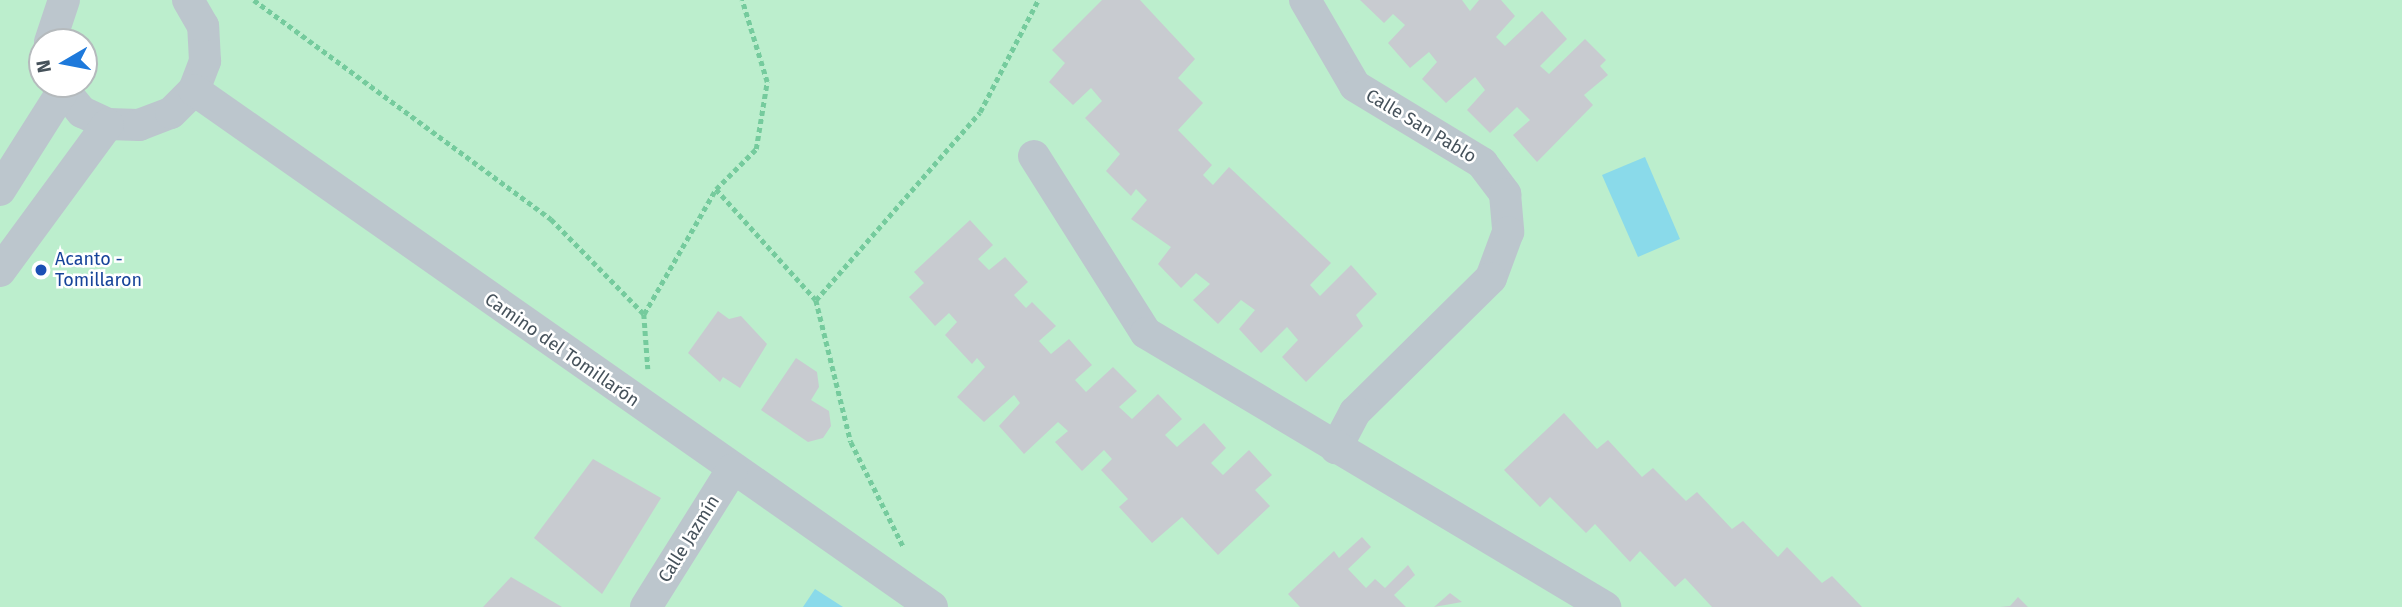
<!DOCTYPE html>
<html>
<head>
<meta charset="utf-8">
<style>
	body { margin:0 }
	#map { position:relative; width:2402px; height:607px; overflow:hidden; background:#f0eeee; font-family:"Fira Sans",sans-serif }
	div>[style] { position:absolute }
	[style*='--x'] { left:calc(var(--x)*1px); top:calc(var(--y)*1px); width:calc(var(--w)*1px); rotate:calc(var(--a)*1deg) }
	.green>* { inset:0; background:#bceecd }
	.water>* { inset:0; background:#8adaea }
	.building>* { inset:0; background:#c8cbd0 }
	.path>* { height:4.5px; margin-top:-2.25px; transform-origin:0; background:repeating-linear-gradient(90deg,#75cb9d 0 5px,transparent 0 8.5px) }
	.street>* { height:32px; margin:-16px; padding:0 16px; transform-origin:16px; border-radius:16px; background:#bcc6cd }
	.dots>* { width:19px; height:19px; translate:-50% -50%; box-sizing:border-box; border:4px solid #fff; border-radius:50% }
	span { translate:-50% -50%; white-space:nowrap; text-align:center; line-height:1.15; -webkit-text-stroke:5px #fff; paint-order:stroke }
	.street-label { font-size:18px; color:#46525b }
	.transit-label { font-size:18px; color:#164399 }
	.left { translate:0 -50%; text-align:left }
	.north { position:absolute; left:28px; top:28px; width:70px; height:70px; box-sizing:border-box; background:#fff; border:2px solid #b5babd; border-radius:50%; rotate:260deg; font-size:19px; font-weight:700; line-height:28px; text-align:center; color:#46525b }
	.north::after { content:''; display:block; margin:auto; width:24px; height:32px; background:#1d79db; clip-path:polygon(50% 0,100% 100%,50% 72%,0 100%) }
</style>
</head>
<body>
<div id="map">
	<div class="green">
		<div style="clip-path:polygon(evenodd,0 0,2402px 0,2402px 607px,0 607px,0 0,42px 42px,84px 42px,84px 84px,42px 84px,42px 42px)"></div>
	</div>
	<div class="water">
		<div style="clip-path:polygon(1645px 157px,1680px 239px,1638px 257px,1602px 175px)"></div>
		<div style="clip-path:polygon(815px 589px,843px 607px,803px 607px)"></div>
	</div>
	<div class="building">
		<div style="clip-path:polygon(1102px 0,1140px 0,1195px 59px,1178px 78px,1203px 103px,1178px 130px,1212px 165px,1203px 175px,1213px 185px,1229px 167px,1331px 263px,1310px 285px,1320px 296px,1351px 265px,1377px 294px,1356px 315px,1363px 326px,1306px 382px,1282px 357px,1298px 340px,1287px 327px,1261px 353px,1239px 329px,1255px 310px,1241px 300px,1218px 324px,1193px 300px,1210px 284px,1196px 273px,1181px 288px,1158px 264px,1171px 247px,1131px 219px,1147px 200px,1136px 189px,1131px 196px,1106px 171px,1120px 154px,1085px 118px,1102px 101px,1091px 88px,1073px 105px,1049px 82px,1065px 63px,1052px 50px)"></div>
		<div style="clip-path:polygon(1360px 0,1462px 0,1470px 11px,1479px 0,1501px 0,1515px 16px,1496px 37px,1505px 46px,1542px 11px,1567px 39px,1540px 66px,1549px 74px,1585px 39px,1606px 60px,1600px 66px,1608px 75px,1584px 95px,1593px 105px,1537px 162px,1513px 135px,1530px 120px,1517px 107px,1490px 133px,1467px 110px,1485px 90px,1475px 77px,1446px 103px,1422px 79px,1437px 62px,1429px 52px,1410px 68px,1388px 43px,1405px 25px,1393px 14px,1384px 23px)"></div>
		<div style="clip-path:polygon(970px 220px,993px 245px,978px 259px,989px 270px,1005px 257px,1028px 282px,1014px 295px,1026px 308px,1032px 302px,1056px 326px,1039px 341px,1051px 354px,1069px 339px,1092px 365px,1075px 380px,1086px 392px,1113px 367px,1137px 391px,1119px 407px,1132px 419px,1158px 394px,1182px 419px,1165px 435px,1177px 447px,1204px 423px,1226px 448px,1211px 463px,1223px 475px,1249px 450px,1272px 475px,1255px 490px,1270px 506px,1218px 555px,1182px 517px,1152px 543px,1119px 507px,1128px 499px,1101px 470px,1112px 459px,1104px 450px,1082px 471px,1055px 442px,1068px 431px,1058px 422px,1024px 454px,999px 426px,1020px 403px,1014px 395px,984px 422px,957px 397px,985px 367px,977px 358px,972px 364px,945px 335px,957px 322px,949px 313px,935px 326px,909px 297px,924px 283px,914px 272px)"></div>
		<div style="clip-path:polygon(718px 311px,729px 319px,741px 316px,767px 344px,740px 388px,723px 377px,720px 382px,688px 353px)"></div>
		<div style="clip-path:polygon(796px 358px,817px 372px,819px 387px,811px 400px,829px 411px,831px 426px,823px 438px,808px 442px,761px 410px)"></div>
		<div style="clip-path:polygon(1564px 413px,1597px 449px,1608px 440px,1642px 477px,1653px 468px,1686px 501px,1697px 492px,1732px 529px,1743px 521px,1778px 557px,1787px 547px,1822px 583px,1832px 576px,1862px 607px,1712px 607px,1685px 578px,1675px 587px,1640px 551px,1630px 562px,1595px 524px,1586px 533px,1550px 497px,1540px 507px,1504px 470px)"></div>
		<div style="clip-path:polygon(593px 459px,661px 498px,602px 594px,534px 538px)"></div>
		<div style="clip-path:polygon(1362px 537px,1371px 547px,1348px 569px,1366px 588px,1375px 579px,1385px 588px,1408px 565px,1415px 575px,1394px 595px,1406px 607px,1300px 607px,1288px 594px,1334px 551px,1339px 558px)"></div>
		<div style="clip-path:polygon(511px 577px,562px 607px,483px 607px)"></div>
		<div style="clip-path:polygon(1450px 593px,1462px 602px,1434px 607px)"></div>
		<div style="clip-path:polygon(2018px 597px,2028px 607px,2000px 607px,2010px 606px)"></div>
	</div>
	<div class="path">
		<div style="--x:254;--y:0;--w:369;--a:36.4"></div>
		<div style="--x:551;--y:219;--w:133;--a:45.6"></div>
		<div style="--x:644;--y:314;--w:144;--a:-60.1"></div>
		<div style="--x:716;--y:189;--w:149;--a:48"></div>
		<div style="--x:816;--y:300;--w:146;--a:76.2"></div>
		<div style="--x:851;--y:442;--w:116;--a:63.4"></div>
		<div style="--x:716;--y:189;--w:57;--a:-45"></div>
		<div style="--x:756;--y:149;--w:68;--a:-80.7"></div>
		<div style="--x:767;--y:82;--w:86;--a:-107"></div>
		<div style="--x:816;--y:300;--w:249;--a:-48.9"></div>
		<div style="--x:980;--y:112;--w:126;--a:-62.6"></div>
		<div style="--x:644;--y:314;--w:55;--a:85.8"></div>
	</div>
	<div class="street">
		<div style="--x:1305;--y:0;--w:99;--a:59.8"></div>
		<div style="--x:1355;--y:86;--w:149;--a:31.2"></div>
		<div style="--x:1482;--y:163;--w:39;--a:53"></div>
		<div style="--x:1505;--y:194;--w:38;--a:85"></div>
		<div style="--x:1508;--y:232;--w:49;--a:110.3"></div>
		<div style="--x:1491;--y:278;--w:191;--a:135.4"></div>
		<div style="--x:1355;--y:412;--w:41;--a:117.8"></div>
		<div style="--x:50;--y:42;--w:44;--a:-71.6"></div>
		<div style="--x:59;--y:84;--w:36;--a:51"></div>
		<div style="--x:82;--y:112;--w:29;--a:25"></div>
		<div style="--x:108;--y:124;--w:31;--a:2"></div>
		<div style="--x:139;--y:125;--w:34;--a:-21"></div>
		<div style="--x:171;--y:113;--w:33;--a:-45"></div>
		<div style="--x:194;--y:90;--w:31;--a:-69"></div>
		<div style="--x:205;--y:61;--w:35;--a:-93"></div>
		<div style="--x:203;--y:26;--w:30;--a:-120"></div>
		<div style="--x:194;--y:90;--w:901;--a:35.01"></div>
		<div style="--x:1034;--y:156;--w:209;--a:57.7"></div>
		<div style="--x:1146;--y:333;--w:535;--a:30.84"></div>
		<div style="--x:0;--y:190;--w:116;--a:-57.7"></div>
		<div style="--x:0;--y:271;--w:182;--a:-53.7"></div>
		<div style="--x:646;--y:607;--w:162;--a:-57.9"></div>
	</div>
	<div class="dots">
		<div style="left:41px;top:270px;background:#1a4fb4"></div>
	</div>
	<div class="street-label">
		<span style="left:1421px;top:126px;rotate:31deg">Calle San Pablo</span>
		<span style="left:562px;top:350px;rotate:35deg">Camino del Tomillarón</span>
		<span style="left:689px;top:539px;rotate:-58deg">Calle Jazmín</span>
	</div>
	<div class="transit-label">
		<span class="left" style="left:55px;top:270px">Acanto -<br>Tomillaron</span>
	</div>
	<div class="north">N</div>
</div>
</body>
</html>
